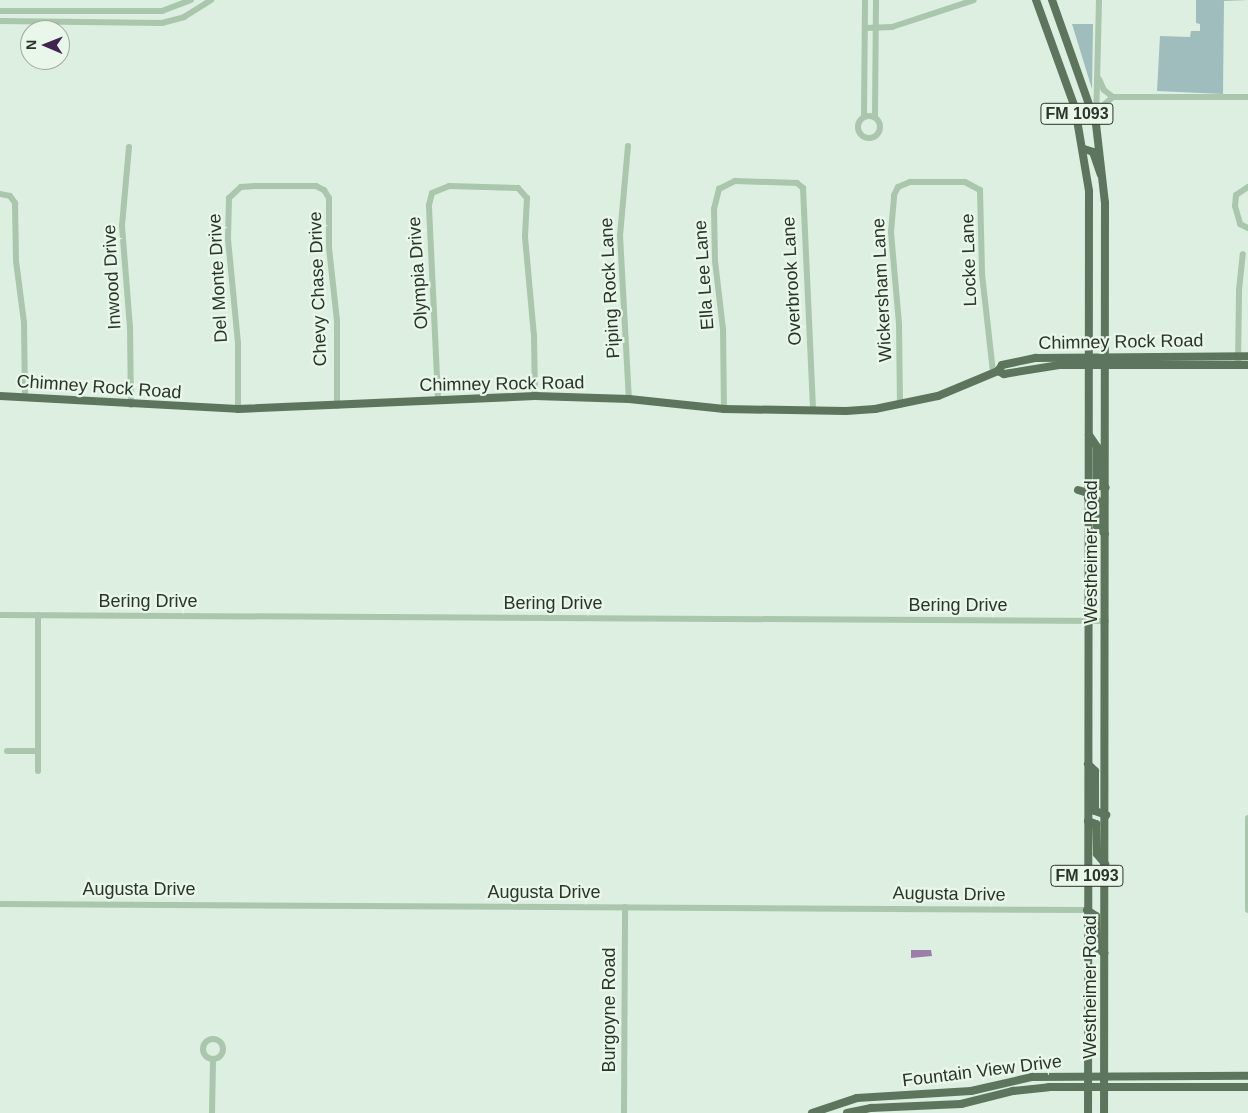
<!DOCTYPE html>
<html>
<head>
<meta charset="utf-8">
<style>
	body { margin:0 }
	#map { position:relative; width:1248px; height:1113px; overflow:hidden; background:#ddefe0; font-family:Arial,sans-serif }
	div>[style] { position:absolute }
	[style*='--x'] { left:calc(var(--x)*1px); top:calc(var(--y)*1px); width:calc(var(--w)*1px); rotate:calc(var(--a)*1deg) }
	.green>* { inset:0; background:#9fbdbc }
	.water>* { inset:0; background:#9b7fa9 }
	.minor>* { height:6px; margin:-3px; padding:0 3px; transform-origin:3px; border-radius:3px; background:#aac6ad }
	.minor>.ring { margin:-3px; padding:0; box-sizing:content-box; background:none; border:6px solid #aac6ad; border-radius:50% }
	.major>* { height:8px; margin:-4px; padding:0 4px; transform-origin:4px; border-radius:4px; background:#5d755c }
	span { translate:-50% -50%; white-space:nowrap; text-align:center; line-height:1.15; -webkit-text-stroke:4.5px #e9f7eb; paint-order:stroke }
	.shield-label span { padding:1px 4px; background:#e9f7eb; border:1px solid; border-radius:4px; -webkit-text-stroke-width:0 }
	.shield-label { font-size:16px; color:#2a3429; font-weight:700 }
	.street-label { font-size:18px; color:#2a3429 }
	.north { position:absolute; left:20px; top:20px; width:50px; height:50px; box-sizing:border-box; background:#e9f7eb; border:1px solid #9da99d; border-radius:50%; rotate:271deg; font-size:14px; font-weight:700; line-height:20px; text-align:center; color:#2a3429 }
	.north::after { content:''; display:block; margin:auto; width:18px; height:22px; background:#432351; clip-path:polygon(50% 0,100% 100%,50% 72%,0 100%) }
</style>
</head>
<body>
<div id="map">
	<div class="green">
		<div style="clip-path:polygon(1196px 0,1248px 0,1224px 1px,1223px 94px,1157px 91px,1160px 36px,1190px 37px,1191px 31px,1200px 31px,1200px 24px,1196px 23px)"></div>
		<div style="clip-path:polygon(1072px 24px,1093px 24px,1092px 90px,1092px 89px)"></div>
	</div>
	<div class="water">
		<div style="clip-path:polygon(911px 950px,931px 950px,932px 956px,911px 958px)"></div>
	</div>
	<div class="minor">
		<div style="--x:0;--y:11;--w:162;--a:0"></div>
		<div style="--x:162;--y:11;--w:31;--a:-21"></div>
		<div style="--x:0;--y:21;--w:162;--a:0.7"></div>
		<div style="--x:162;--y:23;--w:23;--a:-15"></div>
		<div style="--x:184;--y:17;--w:32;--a:-32"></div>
		<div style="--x:865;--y:28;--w:27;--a:-2"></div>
		<div style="--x:892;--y:27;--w:86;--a:-18.2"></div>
		<div style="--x:1099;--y:79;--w:12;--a:66"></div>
		<div style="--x:1104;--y:90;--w:11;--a:38"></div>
		<div style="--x:1113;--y:97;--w:135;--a:0"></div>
		<div style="--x:1099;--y:109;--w:18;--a:-41"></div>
		<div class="ring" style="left:858px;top:116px;width:16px;height:16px"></div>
		<div style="--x:864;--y:117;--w:117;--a:-89.5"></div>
		<div style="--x:875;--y:117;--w:117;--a:-89.5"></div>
		<div style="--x:1096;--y:123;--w:123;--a:-88.6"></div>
		<div style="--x:628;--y:146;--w:89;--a:95.1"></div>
		<div style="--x:620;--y:235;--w:164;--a:86.9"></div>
		<div style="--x:129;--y:147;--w:79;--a:95.1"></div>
		<div style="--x:122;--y:226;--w:101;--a:85.5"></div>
		<div style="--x:130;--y:327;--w:78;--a:89.3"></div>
		<div style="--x:1248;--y:187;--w:14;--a:146"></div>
		<div style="--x:1236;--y:195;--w:11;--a:95"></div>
		<div style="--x:1235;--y:206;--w:19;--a:74"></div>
		<div style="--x:1240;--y:224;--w:9;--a:27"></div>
		<div style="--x:0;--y:194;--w:10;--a:11"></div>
		<div style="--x:10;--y:196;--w:9;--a:54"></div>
		<div style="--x:15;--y:203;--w:58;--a:89"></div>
		<div style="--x:16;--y:261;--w:63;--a:82.6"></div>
		<div style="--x:24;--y:323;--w:74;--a:89.2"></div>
		<div style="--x:1238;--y:365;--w:75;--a:-89.2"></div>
		<div style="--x:1239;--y:290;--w:36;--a:-84"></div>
		<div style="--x:438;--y:398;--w:193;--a:-92.7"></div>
		<div style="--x:429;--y:205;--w:12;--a:-76"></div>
		<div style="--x:432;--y:193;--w:18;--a:-22"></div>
		<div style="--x:449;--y:186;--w:69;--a:1.7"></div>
		<div style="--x:518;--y:188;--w:13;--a:48"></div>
		<div style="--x:527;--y:198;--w:39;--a:93"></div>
		<div style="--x:525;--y:237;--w:98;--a:84.8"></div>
		<div style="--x:534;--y:335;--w:61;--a:89.1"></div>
		<div style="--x:900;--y:405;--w:81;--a:-90.7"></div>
		<div style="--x:899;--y:324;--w:92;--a:-95"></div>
		<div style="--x:891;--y:232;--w:37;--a:-85"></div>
		<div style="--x:894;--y:195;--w:9;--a:-63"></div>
		<div style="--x:898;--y:187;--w:13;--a:-23"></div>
		<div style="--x:910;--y:182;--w:55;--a:0"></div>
		<div style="--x:965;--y:182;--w:17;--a:28"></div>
		<div style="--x:980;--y:190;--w:84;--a:88.6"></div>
		<div style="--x:982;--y:274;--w:99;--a:83.6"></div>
		<div style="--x:238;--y:409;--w:66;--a:-90"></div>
		<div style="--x:238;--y:343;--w:104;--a:-95.5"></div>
		<div style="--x:228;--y:239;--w:41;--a:-88.6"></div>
		<div style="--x:229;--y:198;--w:16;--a:-43"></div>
		<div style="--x:241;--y:187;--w:14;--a:-4"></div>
		<div style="--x:255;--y:186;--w:61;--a:0"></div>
		<div style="--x:316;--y:186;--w:9;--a:27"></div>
		<div style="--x:324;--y:190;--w:9;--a:58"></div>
		<div style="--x:329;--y:198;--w:50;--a:90"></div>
		<div style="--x:329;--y:248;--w:72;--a:83.7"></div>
		<div style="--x:337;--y:320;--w:86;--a:90"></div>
		<div style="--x:724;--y:409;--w:80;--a:-90.7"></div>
		<div style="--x:723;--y:329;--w:68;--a:-96.7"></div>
		<div style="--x:715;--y:261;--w:52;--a:-91.1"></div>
		<div style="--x:714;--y:209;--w:21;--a:-76"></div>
		<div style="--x:719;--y:189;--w:18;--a:-27"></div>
		<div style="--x:735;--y:181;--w:62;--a:1.8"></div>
		<div style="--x:797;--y:183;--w:8;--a:40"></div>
		<div style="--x:803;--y:188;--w:222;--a:87.4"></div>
		<div style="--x:0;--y:615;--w:1106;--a:0.31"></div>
		<div style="--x:7;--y:751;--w:31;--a:0"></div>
		<div style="--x:38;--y:771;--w:156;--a:-90"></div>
		<div style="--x:1248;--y:818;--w:92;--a:90"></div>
		<div style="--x:0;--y:904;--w:1087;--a:0.32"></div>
		<div class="ring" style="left:203px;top:1039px;width:14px;height:14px"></div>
		<div style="--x:212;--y:1113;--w:54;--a:-88.9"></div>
		<div style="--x:624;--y:1113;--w:206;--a:-89.7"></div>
	</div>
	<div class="major">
		<div style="--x:1036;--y:0;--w:115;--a:70.1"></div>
		<div style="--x:1075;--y:108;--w:84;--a:80.4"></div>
		<div style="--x:1089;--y:191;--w:922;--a:90.06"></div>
		<div style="--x:1052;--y:0;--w:132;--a:70.5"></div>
		<div style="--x:1096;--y:124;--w:80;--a:83.5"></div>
		<div style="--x:1105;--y:203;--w:910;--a:90.06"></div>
		<div style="--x:1084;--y:149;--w:9;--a:18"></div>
		<div style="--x:1093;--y:152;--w:24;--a:71"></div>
		<div style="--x:998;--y:371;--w:7;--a:27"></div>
		<div style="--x:1004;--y:374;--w:56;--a:-9.3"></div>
		<div style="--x:1059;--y:365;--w:189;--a:0"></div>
		<div style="--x:0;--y:396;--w:238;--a:3.1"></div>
		<div style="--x:238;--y:409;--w:297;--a:-2.5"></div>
		<div style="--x:535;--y:396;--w:94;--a:1.8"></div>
		<div style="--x:629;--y:399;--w:96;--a:6"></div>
		<div style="--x:724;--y:409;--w:122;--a:0.9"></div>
		<div style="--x:846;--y:411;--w:29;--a:-4"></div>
		<div style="--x:875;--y:409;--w:64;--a:-11.7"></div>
		<div style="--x:938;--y:396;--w:65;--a:-22.6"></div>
		<div style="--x:998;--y:371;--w:7;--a:-56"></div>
		<div style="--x:1002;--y:365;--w:35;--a:-12"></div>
		<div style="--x:1036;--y:358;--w:212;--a:-0.5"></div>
		<div style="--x:1089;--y:435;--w:14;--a:56"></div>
		<div style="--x:1097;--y:447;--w:38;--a:90"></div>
		<div style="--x:1097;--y:485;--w:9;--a:18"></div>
		<div style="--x:1078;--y:490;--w:10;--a:17"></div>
		<div style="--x:1088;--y:498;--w:9;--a:13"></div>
		<div style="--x:1097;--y:500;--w:26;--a:90"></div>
		<div style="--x:1097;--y:526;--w:11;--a:45"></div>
		<div style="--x:1088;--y:764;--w:10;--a:45"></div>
		<div style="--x:1095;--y:771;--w:40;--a:90"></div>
		<div style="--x:1095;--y:811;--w:12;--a:20"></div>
		<div style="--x:1088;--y:821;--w:9;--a:21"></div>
		<div style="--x:1096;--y:824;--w:30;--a:88"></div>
		<div style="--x:1097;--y:854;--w:13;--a:51"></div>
		<div style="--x:1087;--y:910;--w:11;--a:34"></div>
		<div style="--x:1096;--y:916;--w:32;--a:88"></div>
		<div style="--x:1097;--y:948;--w:9;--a:36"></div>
		<div style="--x:812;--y:1113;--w:47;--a:-18.4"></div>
		<div style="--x:857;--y:1098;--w:114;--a:-3.5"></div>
		<div style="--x:971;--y:1091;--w:63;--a:-12.9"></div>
		<div style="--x:1032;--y:1077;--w:216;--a:-0.3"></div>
		<div style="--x:847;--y:1113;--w:25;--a:-12"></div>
		<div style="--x:871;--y:1108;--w:90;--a:-2.5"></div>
		<div style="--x:961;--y:1104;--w:54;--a:-14"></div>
		<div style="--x:1013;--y:1091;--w:36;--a:-6"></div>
		<div style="--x:1049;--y:1087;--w:199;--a:0"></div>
	</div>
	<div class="shield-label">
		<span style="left:1077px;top:114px">FM 1093</span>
		<span style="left:1087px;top:876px">FM 1093</span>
	</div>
	<div class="street-label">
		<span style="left:969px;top:260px;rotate:-92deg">Locke Lane</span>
		<span style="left:418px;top:273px;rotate:-94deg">Olympia Drive</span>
		<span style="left:704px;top:275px;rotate:-94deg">Ella Lee Lane</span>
		<span style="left:112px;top:277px;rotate:-93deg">Inwood Drive</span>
		<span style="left:218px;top:278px;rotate:-93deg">Del Monte Drive</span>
		<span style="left:792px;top:281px;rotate:-93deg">Overbrook Lane</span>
		<span style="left:610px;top:288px;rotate:-93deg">Piping Rock Lane</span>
		<span style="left:318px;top:289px;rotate:-92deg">Chevy Chase Drive</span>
		<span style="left:882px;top:290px;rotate:-93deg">Wickersham Lane</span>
		<span style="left:1121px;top:342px;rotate:-1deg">Chimney Rock Road</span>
		<span style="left:502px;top:384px;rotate:-1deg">Chimney Rock Road</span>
		<span style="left:99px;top:387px;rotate:4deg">Chimney Rock Road</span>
		<span style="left:1091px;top:552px;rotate:-90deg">Westheimer Road</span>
		<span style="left:148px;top:601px">Bering Drive</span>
		<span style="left:553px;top:603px">Bering Drive</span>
		<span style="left:958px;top:605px">Bering Drive</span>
		<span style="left:139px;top:889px">Augusta Drive</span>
		<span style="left:544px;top:892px">Augusta Drive</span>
		<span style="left:949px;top:894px;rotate:1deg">Augusta Drive</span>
		<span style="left:1090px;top:987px;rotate:-90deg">Westheimer Road</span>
		<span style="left:609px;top:1010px;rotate:-90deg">Burgoyne Road</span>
		<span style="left:982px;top:1071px;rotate:-7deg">Fountain View Drive</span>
	</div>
	<div class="north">N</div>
</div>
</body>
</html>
